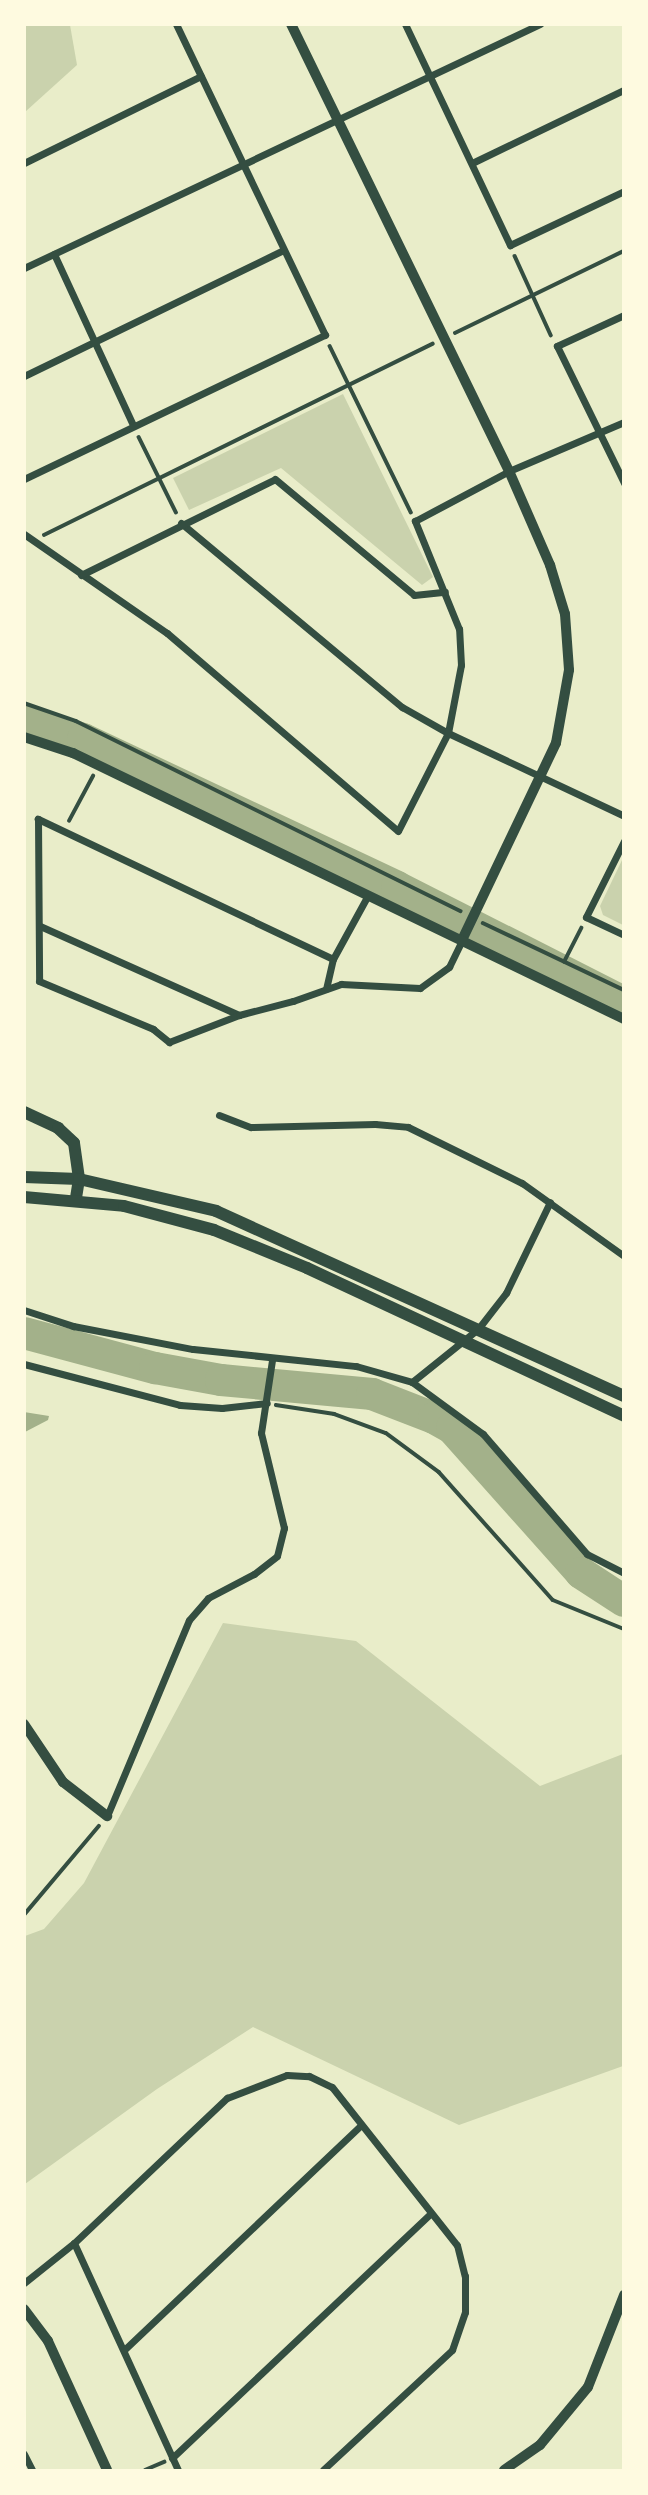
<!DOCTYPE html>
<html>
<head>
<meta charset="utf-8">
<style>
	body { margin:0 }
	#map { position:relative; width:648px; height:2495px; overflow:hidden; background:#e9edc9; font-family:"Nunito Sans",sans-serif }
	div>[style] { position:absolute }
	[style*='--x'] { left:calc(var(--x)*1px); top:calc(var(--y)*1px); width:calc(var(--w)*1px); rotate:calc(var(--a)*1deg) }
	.green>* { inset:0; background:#cad2ad }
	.water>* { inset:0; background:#a3b18a }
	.river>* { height:32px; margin:-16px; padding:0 16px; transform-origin:16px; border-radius:16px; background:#a3b18a }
	.path>* { height:3.5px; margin:-1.75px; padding:0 1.75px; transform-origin:1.75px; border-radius:1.75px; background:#344e41 }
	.minor>* { height:7px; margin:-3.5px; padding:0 3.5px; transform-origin:3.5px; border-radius:3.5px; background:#344e41 }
	.tertiary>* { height:10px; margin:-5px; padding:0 5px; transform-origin:5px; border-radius:5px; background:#344e41 }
	.primary>* { height:12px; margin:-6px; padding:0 6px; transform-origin:6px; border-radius:6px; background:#344e41 }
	span { translate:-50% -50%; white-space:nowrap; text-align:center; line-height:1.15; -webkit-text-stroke:5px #fefae0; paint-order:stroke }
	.frame { position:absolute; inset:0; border:26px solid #fefae0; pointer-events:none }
</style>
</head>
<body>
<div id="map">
	<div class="green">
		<div style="clip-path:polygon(25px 24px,70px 25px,77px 65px,25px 112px)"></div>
		<div style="clip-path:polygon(343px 394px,433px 577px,422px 585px,281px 468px,189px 510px,173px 478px)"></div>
		<div style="clip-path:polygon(623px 858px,623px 925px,603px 915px,600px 906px)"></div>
		<div style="clip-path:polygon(223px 1623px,356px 1641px,540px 1786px,623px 1754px,623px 2066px,459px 2125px,253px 2027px,157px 2089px,25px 2184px,25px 1936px,44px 1929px,84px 1883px)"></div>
	</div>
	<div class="water">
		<div style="clip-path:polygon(24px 1412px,49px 1416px,48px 1420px,25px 1432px)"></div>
	</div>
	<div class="river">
		<div style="--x:24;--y:720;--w:62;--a:17.9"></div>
		<div style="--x:83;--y:739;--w:347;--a:25.2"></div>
		<div style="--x:397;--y:887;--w:254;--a:26.9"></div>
		<div style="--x:24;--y:1333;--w:136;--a:15"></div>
		<div style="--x:155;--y:1368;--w:67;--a:10.3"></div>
		<div style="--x:221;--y:1380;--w:152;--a:5.3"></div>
		<div style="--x:372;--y:1394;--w:66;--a:21.2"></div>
		<div style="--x:434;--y:1418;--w:21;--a:29"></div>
		<div style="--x:452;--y:1428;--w:194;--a:48.3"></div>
		<div style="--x:581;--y:1573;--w:51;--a:33.1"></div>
	</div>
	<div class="path">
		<div style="--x:515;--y:256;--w:87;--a:65.5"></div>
		<div style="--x:455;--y:333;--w:188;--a:-25.9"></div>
		<div style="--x:330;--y:346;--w:185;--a:64"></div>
		<div style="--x:139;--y:437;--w:84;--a:63.7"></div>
		<div style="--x:44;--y:535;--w:433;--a:-26.2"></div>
		<div style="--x:24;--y:703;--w:55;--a:19.1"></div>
		<div style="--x:76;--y:721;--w:429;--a:26.3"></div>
		<div style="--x:69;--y:821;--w:51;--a:-61.9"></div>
		<div style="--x:483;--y:923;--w:156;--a:25.4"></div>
		<div style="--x:564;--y:962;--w:38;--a:-63"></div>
		<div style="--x:276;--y:1405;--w:59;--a:8.8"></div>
		<div style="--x:334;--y:1414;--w:55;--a:20.1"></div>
		<div style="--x:386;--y:1433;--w:66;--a:36.3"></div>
		<div style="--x:439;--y:1472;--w:171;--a:48.3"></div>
		<div style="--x:553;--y:1600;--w:77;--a:22.2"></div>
		<div style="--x:24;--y:1915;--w:116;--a:-49.9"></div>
		<div style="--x:145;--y:2470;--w:21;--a:-23"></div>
	</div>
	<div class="minor">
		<div style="--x:405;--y:24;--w:245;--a:64.6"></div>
		<div style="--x:510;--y:245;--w:126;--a:-25.3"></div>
		<div style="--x:24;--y:163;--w:197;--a:-26.2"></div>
		<div style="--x:472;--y:163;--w:169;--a:-25.7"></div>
		<div style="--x:54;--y:254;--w:188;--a:65.2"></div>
		<div style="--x:24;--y:268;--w:571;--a:-25.31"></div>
		<div style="--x:624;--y:315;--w:74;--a:155.2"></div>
		<div style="--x:557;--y:346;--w:153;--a:63.9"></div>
		<div style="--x:24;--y:376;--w:288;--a:-25.9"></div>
		<div style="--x:24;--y:479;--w:334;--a:-25.6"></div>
		<div style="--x:325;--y:335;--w:345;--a:-115.6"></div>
		<div style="--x:181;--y:523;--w:288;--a:39.8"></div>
		<div style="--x:402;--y:707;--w:53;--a:29.5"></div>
		<div style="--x:448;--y:733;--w:195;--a:25.2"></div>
		<div style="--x:24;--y:534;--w:174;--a:34.7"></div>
		<div style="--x:167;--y:633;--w:304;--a:40.6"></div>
		<div style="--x:398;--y:831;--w:110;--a:-63"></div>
		<div style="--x:448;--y:733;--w:69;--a:-79.2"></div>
		<div style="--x:461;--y:665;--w:36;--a:-93"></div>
		<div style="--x:459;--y:629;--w:117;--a:-112.2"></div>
		<div style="--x:415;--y:521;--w:106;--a:-28"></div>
		<div style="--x:509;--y:471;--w:125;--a:-23.1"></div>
		<div style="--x:81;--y:575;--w:216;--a:-26.3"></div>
		<div style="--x:275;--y:479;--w:181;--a:39.8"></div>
		<div style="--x:414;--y:595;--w:31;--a:-6"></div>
		<div style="--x:624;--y:841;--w:85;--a:116.6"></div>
		<div style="--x:586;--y:917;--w:42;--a:25.3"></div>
		<div style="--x:40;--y:926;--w:218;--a:24.1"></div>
		<div style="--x:333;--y:959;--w:73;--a:-61.3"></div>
		<div style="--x:326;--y:989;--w:31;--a:-77"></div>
		<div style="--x:333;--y:959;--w:327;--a:-154.6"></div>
		<div style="--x:38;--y:819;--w:162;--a:89.6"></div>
		<div style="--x:39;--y:981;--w:124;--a:22.8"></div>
		<div style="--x:153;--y:1029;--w:21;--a:39"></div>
		<div style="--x:169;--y:1042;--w:75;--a:-21.1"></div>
		<div style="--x:239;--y:1015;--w:56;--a:-14.5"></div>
		<div style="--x:293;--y:1001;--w:51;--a:-19.5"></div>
		<div style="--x:341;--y:984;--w:79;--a:2.9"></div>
		<div style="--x:420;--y:988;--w:36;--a:-36"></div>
		<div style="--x:449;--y:967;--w:30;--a:-64"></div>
		<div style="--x:219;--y:1115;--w:34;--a:21"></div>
		<div style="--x:251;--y:1127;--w:124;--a:-1.4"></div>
		<div style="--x:375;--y:1124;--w:33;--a:5"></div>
		<div style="--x:408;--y:1127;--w:127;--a:26.2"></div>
		<div style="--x:522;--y:1183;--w:125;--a:35.6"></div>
		<div style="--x:24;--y:1310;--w:52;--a:18.1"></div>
		<div style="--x:73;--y:1326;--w:122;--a:10.9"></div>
		<div style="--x:193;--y:1349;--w:164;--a:6"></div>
		<div style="--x:356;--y:1366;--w:58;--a:15.9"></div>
		<div style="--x:412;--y:1382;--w:88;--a:36.2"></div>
		<div style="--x:483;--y:1434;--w:159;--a:49.1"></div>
		<div style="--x:587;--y:1554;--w:42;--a:27.2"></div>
		<div style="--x:24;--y:1364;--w:161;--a:14.7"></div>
		<div style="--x:180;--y:1405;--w:42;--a:4.1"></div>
		<div style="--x:222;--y:1408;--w:45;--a:-6.3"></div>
		<div style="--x:412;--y:1382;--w:85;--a:-38.8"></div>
		<div style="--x:478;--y:1329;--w:46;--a:-52.1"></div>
		<div style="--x:506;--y:1293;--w:101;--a:-64.2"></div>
		<div style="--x:107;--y:1816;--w:212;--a:-67.3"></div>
		<div style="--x:189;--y:1620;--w:29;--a:-49"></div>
		<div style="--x:208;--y:1598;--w:52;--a:-27.6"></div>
		<div style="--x:254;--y:1574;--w:29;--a:-38"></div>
		<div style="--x:277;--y:1556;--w:29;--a:-76"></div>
		<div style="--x:284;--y:1528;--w:98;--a:-103.6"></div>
		<div style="--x:261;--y:1433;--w:74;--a:-81.4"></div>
		<div style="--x:74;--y:2243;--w:250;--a:65.4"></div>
		<div style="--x:24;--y:2283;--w:64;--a:-38.7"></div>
		<div style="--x:74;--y:2243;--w:211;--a:-43.5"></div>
		<div style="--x:227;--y:2098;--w:64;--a:-21"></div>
		<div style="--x:287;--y:2075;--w:22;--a:3"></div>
		<div style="--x:309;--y:2076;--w:25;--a:26"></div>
		<div style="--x:332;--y:2087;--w:201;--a:51.7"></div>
		<div style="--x:457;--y:2245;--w:32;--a:76"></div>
		<div style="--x:465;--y:2276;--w:36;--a:90"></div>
		<div style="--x:465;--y:2312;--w:40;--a:108.9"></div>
		<div style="--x:452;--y:2350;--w:176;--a:137.1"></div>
		<div style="--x:124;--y:2350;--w:324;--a:-43.5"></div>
		<div style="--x:24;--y:2454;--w:18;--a:63"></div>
		<div style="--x:172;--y:2458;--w:354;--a:-43.4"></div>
	</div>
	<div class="tertiary">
		<div style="--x:291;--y:24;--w:497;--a:64"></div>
		<div style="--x:509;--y:471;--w:103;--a:66.4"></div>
		<div style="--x:550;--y:565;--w:51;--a:73"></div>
		<div style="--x:565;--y:614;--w:56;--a:85.9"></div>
		<div style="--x:569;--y:670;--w:74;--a:100.1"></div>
		<div style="--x:556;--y:743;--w:218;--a:115.5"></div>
		<div style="--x:24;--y:737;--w:52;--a:18.1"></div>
		<div style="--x:73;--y:753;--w:612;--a:25.77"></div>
		<div style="--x:24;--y:1724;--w:70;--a:56.1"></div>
		<div style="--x:63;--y:1782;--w:56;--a:37.7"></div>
		<div style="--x:24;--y:2309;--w:40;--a:53"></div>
		<div style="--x:48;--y:2341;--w:142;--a:65.4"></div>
		<div style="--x:504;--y:2470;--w:44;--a:-34.8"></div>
		<div style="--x:540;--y:2445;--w:75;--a:-50.4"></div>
		<div style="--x:588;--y:2387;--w:99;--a:-68.6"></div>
	</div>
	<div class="primary">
		<div style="--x:24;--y:1112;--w:38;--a:25"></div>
		<div style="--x:58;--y:1128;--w:22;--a:43"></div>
		<div style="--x:74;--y:1143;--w:36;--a:82"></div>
		<div style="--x:79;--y:1179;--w:20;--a:99"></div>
		<div style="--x:24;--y:1177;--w:55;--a:2.1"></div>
		<div style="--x:79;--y:1179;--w:141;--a:13.1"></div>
		<div style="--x:216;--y:1211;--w:448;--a:24.4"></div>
		<div style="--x:24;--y:1197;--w:100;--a:5.1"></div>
		<div style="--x:124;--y:1206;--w:93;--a:14.9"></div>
		<div style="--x:214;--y:1230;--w:100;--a:22.2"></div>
		<div style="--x:307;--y:1268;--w:350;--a:25"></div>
	</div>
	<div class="frame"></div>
</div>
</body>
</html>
